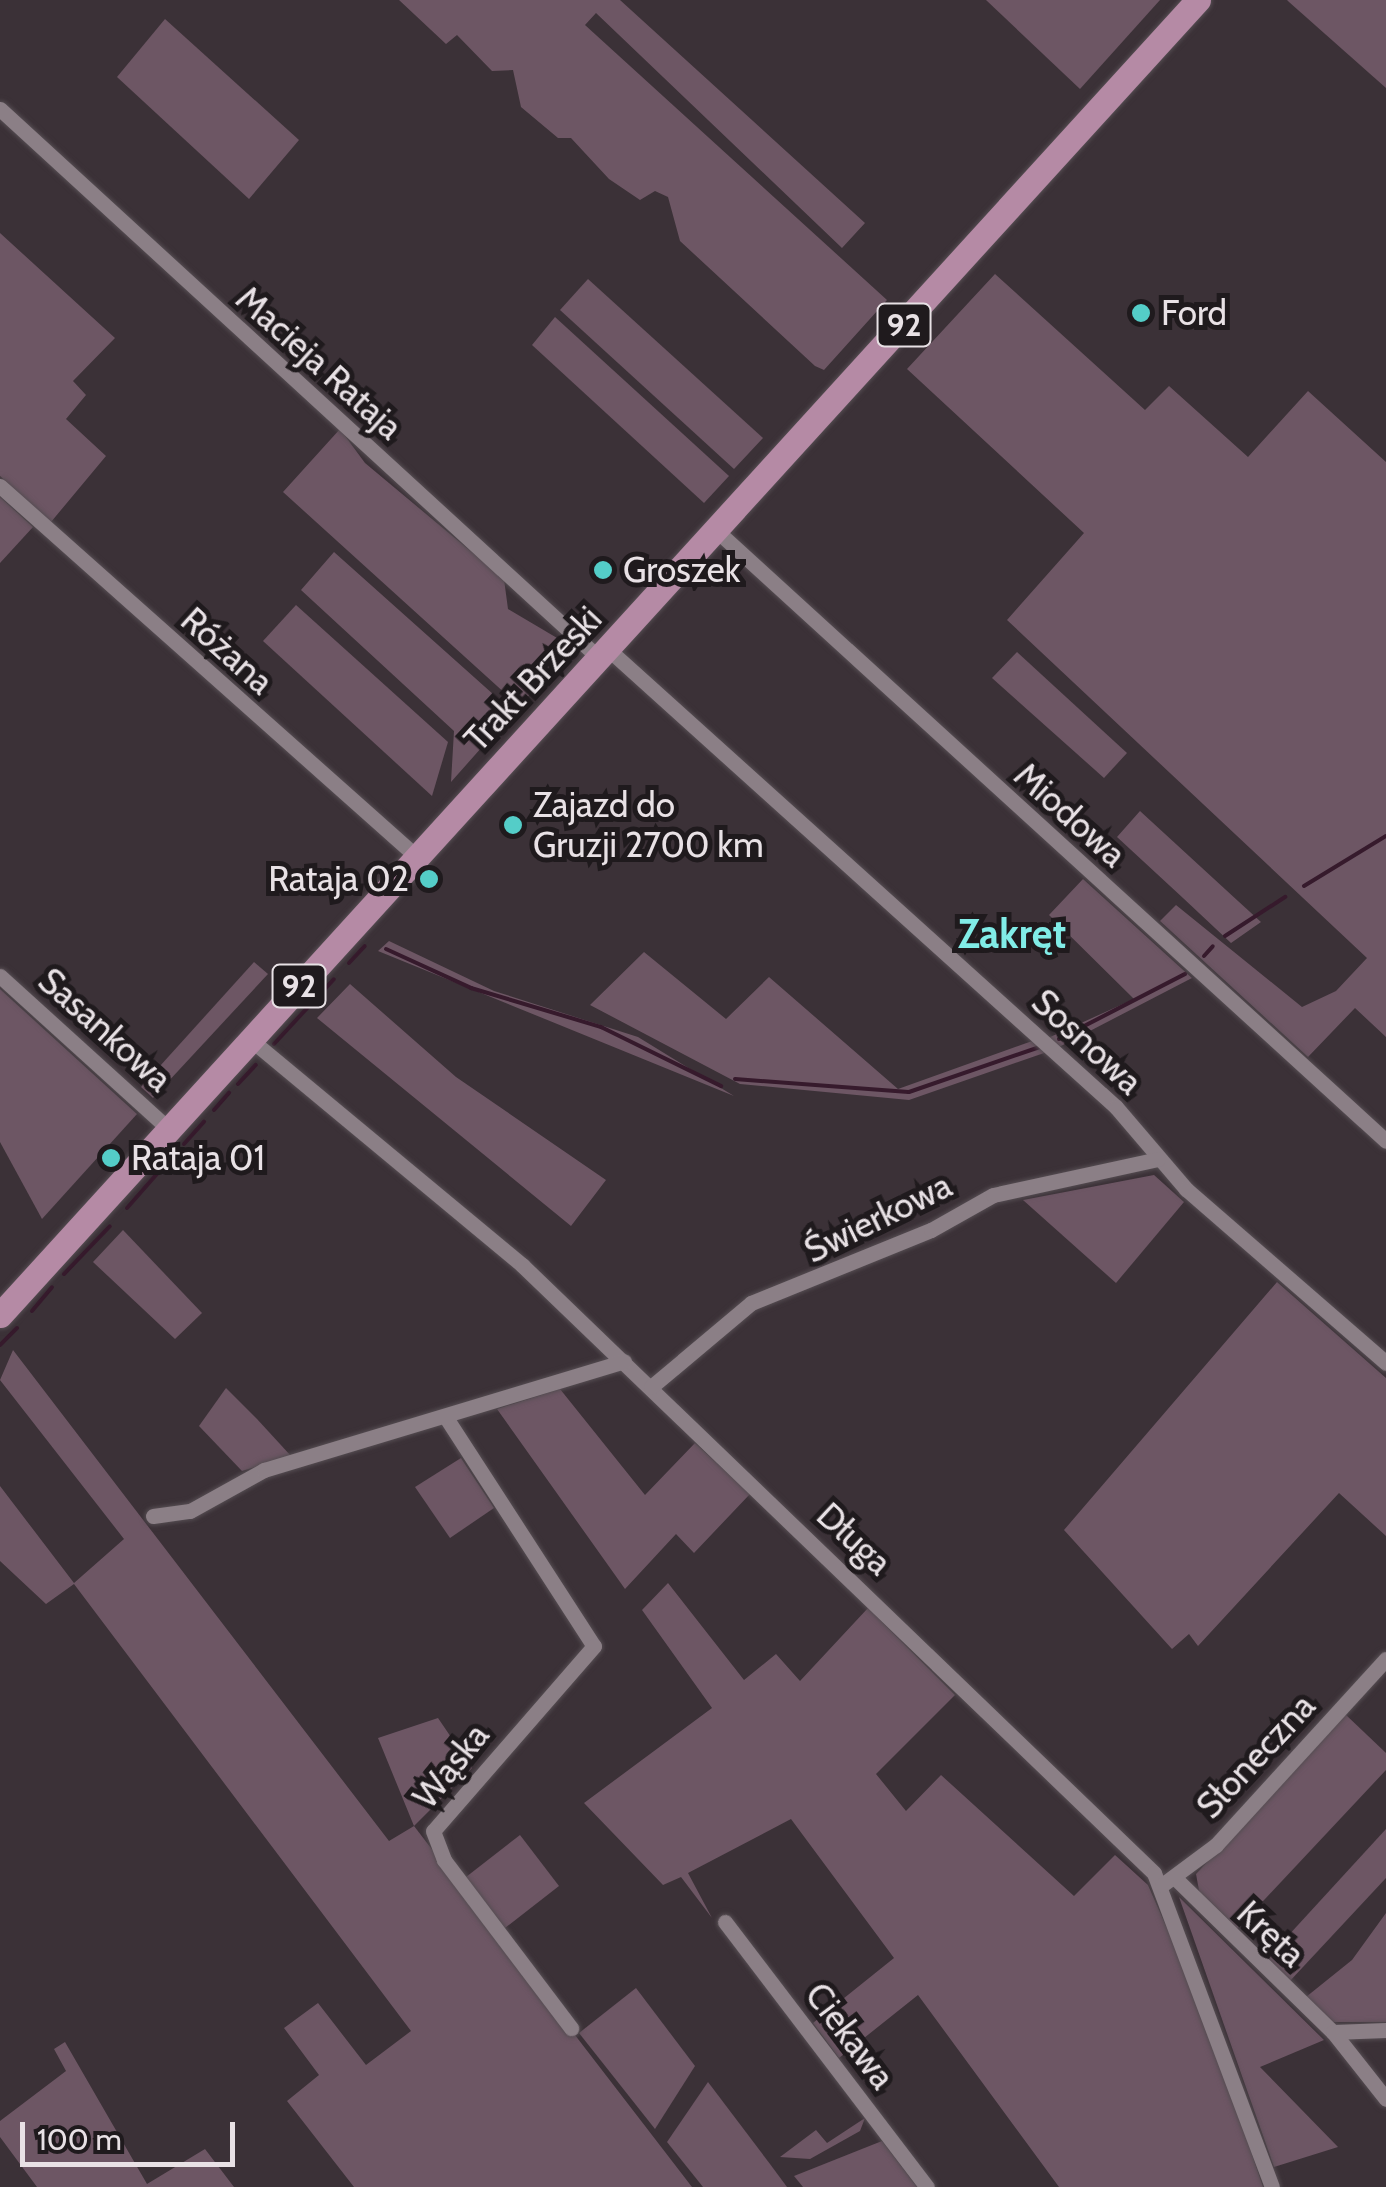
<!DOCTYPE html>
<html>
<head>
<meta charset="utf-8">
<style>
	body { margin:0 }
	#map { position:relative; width:1386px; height:2187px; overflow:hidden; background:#3b3137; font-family:Cabin,sans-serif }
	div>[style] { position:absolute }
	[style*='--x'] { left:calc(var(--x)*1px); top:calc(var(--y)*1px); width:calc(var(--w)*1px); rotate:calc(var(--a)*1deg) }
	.green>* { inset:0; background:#6d5664 }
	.stream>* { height:4px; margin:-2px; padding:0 2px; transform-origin:2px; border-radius:2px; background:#361a2c }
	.roads { filter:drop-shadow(0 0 2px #554d52) drop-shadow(0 0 2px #554d52) }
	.street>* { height:15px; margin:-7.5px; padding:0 7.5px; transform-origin:7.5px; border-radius:7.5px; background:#8b7f86 }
	.primary>* { height:25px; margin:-12.5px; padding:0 12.5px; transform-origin:12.5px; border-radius:12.5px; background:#b58aa5 }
	.dots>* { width:28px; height:28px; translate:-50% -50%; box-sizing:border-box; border:5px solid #1f1a1d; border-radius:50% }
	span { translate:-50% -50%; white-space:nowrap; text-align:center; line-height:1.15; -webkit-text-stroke:10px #1f1a1d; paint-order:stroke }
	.shield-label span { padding:2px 8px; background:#1f1a1d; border:2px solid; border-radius:8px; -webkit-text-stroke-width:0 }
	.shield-label { font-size:32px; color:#e8e1e5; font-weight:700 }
	.poi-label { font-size:35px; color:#e8e1e5 }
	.left { translate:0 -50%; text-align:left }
	.right { translate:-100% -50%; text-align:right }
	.street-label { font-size:35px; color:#e8e1e5 }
	.quarter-label { font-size:40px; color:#81ece7; font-weight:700 }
	.scale { position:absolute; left:20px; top:2122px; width:215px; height:45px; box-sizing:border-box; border:5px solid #e8e1e5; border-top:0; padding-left:12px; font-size:30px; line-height:35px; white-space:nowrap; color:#e8e1e5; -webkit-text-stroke:8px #1f1a1d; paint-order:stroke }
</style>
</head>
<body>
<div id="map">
	<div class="green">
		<div style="clip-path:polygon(399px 0,620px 0,865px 223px,842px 248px,596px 13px,585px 25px,887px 300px,824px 370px,815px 366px,680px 241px,668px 197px,655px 191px,640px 200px,609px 179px,571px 138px,558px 138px,521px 107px,513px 70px,492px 71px,457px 35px,446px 44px)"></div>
		<div style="clip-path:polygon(986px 0,1160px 0,1080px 89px)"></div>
		<div style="clip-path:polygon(1287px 0,1386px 0,1386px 88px,1289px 2px)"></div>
		<div style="clip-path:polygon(165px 19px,299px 140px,249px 199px,117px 77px)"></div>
		<div style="clip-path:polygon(0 233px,115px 338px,73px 381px,86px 395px,66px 419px,106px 456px,51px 522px,0 476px)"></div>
		<div style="clip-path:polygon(995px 274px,1145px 410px,1169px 386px,1248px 457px,1308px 391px,1386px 462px,1386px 1037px,1355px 1008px,1308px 1057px,1160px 921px,1176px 905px,1302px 1007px,1336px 991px,1367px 958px,1007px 620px,1084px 533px,907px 369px)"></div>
		<div style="clip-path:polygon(588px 279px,763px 438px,734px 469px,560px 310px)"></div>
		<div style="clip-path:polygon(555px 317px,729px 476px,704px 503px,532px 345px)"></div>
		<div style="clip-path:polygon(340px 429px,365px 463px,504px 579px,508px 609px,574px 648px,519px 706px,283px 492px)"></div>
		<div style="clip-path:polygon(0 497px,33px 527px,0 563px)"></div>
		<div style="clip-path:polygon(334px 552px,513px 712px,451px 782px,454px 731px,301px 590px)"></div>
		<div style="clip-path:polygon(296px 605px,448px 742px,432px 796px,263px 641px)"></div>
		<div style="clip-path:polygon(1017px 652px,1127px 753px,1104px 778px,992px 678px)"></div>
		<div style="clip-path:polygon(1140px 811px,1238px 901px,1261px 922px,1231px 943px,1183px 898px,1117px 837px)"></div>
		<div style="clip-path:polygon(1083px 879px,1192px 978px,1059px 1047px,1048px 1038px,1134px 999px,1049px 915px)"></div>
		<div style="clip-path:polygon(389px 941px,494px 991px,638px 1037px,734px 1096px,378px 951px)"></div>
		<div style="clip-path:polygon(644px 952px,726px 1019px,769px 977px,898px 1089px,1035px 1040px,1047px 1052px,909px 1100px,740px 1084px,590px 1005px)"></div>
		<div style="clip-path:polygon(254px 962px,268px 974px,153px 1098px,141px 1087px)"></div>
		<div style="clip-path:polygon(350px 984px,456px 1077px,606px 1180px,571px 1226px,317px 1018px)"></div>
		<div style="clip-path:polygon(0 989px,137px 1114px,42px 1219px,0 1142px)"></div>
		<div style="clip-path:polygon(1154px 1175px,1184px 1202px,1116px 1283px,1023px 1200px)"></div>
		<div style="clip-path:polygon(123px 1230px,202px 1313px,175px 1339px,93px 1262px)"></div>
		<div style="clip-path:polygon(1277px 1282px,1386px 1378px,1386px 1536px,1339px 1493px,1198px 1646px,1189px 1634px,1172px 1649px,1064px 1530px)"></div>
		<div style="clip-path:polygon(13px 1350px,389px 1841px,414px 1826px,378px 1738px,438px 1718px,472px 1768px,414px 1826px,692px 2187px,354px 2187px,287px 2101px,319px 2075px,284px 2028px,318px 2003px,366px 2065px,411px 2031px,74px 1584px,46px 1604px,0 1561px,0 1486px,74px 1583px,124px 1539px,0 1380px)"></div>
		<div style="clip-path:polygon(226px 1388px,257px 1419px,291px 1456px,242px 1471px,199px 1426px)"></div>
		<div style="clip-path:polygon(560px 1389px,645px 1495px,695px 1443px,750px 1494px,694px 1553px,676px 1534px,625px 1589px,497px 1409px)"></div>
		<div style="clip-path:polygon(461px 1458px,494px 1508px,450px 1538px,415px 1487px)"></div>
		<div style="clip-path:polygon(668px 1583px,744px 1680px,776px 1654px,800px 1681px,868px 1608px,955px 1695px,876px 1774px,906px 1811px,941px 1775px,1074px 1896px,1115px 1855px,1148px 1885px,1205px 2015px,1263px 2187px,1059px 2187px,918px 1995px,839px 2058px,813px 2023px,894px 1958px,791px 1819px,688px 1873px,712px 1918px,681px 1877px,663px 1885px,584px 1803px,712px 1708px,642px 1610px)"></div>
		<div style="clip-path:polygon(1345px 1714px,1386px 1753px,1386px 1770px,1235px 1931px,1200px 1896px,1196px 1874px)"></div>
		<div style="clip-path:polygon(1386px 1829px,1386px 1878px,1289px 1982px,1265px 1961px)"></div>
		<div style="clip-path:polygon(520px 1835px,559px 1886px,505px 1928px,466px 1877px)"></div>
		<div style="clip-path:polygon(1179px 1897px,1324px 2040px,1260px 2067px,1338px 2147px,1274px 2167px)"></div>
		<div style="clip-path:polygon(1386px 1913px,1386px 2022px,1333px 2022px,1306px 1997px,1352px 1960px)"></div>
		<div style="clip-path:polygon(636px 1988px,695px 2066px,655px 2129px,579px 2033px)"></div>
		<div style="clip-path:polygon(65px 2042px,147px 2184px,205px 2149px,234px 2187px,37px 2187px,0 2137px,0 2121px,66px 2071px,54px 2049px)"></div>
		<div style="clip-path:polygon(708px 2082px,770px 2164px,787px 2187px,703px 2187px,667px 2142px)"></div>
		<div style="clip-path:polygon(865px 2118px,860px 2131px,810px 2159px,780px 2157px,816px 2130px,827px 2143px)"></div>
		<div style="clip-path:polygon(882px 2141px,917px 2187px,803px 2187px,794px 2176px)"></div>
	</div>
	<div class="stream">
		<div style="--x:1304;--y:886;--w:96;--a:-31.4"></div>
		<div style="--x:1225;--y:936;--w:72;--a:-33"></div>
		<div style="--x:386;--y:949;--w:94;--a:24.6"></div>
		<div style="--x:471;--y:988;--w:136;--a:16.7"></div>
		<div style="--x:601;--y:1027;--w:134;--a:26.2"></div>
		<div style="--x:1204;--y:956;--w:13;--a:-48"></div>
		<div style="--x:349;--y:963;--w:23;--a:-47"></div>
		<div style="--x:1059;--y:1039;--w:142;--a:-27.3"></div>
		<div style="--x:274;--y:1044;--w:88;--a:-47.3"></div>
		<div style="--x:735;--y:1079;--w:174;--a:4.3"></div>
		<div style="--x:909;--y:1092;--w:139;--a:-19"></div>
		<div style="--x:238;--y:1084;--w:26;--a:-47"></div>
		<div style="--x:214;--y:1110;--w:23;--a:-49"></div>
		<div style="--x:184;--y:1144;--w:30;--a:-48"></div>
		<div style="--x:127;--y:1208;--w:67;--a:-48.7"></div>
		<div style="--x:64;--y:1274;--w:66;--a:-46.2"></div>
		<div style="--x:32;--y:1311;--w:31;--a:-50"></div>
		<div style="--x:0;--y:1345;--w:24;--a:-45"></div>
	</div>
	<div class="roads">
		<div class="street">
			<div style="--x:0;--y:109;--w:814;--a:42.51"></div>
			<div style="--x:0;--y:486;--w:558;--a:41.66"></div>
			<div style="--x:717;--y:531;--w:905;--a:42.36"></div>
			<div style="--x:608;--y:649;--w:684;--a:42.04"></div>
			<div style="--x:1116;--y:1107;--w:108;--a:49.5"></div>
			<div style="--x:1186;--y:1189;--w:265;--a:41"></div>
			<div style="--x:0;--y:976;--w:228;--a:42.2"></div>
			<div style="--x:250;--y:1039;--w:354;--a:39.7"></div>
			<div style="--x:522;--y:1265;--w:877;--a:43.89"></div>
			<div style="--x:1154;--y:1873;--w:335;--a:69.4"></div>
			<div style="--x:651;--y:1387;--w:131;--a:-40"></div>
			<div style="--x:751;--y:1303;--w:194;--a:-22.1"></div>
			<div style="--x:931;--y:1230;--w:71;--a:-29.4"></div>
			<div style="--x:993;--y:1195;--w:169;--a:-12.3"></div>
			<div style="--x:445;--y:1416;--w:274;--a:57.1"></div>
			<div style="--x:594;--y:1646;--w:245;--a:131"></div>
			<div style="--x:433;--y:1831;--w:31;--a:69"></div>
			<div style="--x:444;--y:1860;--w:211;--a:52.9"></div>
			<div style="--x:153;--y:1516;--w:37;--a:-8"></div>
			<div style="--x:190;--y:1511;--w:85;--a:-29"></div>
			<div style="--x:264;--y:1470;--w:376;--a:-16.8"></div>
			<div style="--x:1174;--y:1877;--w:222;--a:44.3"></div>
			<div style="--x:1333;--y:2032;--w:53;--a:-2.2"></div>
			<div style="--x:1162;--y:1885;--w:67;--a:-36.5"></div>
			<div style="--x:1216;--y:1845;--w:252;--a:-47.6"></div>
			<div style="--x:725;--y:1922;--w:333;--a:52.7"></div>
			<div style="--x:1333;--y:2032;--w:85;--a:51.7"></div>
		</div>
		<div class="primary">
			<div style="--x:0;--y:1315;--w:1779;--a:-47.67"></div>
		</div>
	</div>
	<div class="dots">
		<div style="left:1141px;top:313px;background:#54cdc8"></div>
		<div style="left:603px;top:570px;background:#54cdc8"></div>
		<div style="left:513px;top:825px;background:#54cdc8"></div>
		<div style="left:429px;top:879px;background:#54cdc8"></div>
		<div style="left:111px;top:1158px;background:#54cdc8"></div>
	</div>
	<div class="shield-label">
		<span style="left:904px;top:325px">92</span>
		<span style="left:299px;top:986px">92</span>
	</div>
	<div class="poi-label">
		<span class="left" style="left:1161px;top:313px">Ford</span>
		<span class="left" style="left:623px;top:570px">Groszek</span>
		<span class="left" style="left:533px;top:825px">Zajazd do<br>Gruzji 2700 km</span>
		<span class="right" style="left:409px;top:879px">Rataja 02</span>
		<span class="left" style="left:131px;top:1158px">Rataja 01</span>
	</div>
	<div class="street-label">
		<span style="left:319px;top:363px;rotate:42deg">Macieja Rataja</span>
		<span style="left:227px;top:651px;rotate:42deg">Różana</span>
		<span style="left:533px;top:679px;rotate:-47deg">Trakt Brzeski</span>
		<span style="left:1070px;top:815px;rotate:42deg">Miodowa</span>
		<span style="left:105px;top:1030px;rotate:42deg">Sasankowa</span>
		<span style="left:1087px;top:1042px;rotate:43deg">Sosnowa</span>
		<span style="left:878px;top:1218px;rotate:-26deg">Świerkowa</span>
		<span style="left:854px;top:1539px;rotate:43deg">Długa</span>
		<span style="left:1256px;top:1756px;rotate:-47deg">Słoneczna</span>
		<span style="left:451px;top:1766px;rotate:-51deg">Wąska</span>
		<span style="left:1271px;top:1934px;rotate:43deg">Kręta</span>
		<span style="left:850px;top:2036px;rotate:53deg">Ciekawa</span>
	</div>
	<div class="quarter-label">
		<span style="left:1012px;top:934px">Zakręt</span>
	</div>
	<div class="scale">100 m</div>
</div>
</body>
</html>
